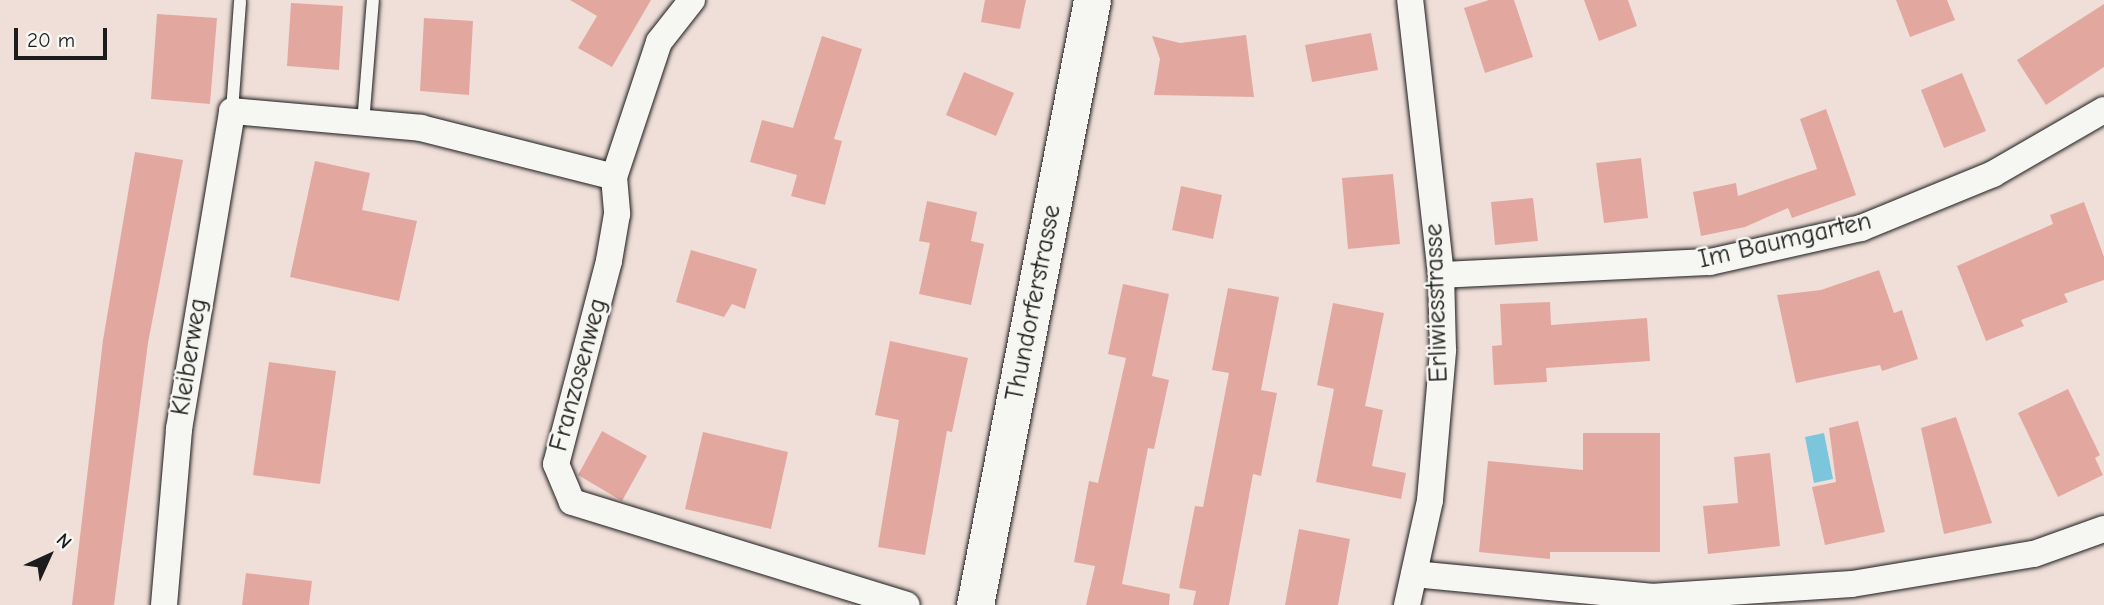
<!DOCTYPE html>
<html>
<head>
<meta charset="utf-8">
<style>
	body { margin:0 }
	#map { position:relative; width:2104px; height:605px; overflow:hidden; background:#f0dfd9; font-family:"Comic Neue",sans-serif }
	div>[style] { position:absolute }
	[style*='--x'] { left:calc(var(--x)*1px); top:calc(var(--y)*1px); width:calc(var(--w)*1px); rotate:calc(var(--a)*1deg) }
	.water>* { inset:0; background:#7cc6dd }
	.building>* { inset:0; background:#e2a89f }
	.roads { filter:drop-shadow(0 0 2px #1c1c1c) drop-shadow(0 0 2px #1c1c1c) }
	.lane>* { height:12px; margin:-6px; padding:0 6px; transform-origin:6px; border-radius:6px; background:#f6f6f2 }
	.street>* { height:26px; margin:-13px; padding:0 13px; transform-origin:13px; border-radius:13px; background:#f6f6f2 }
	.secondary>* { height:37px; margin:-18.5px; padding:0 18.5px; transform-origin:18.5px; border-radius:18.5px; background:#f6f6f2 }
	span { translate:-50% -50%; white-space:nowrap; text-align:center; line-height:1.15; -webkit-text-stroke:5px #f6f6f2; paint-order:stroke }
	.street-label { font-size:26px; color:#1c1c1c }
	.north { position:absolute; left:14px; top:521px; width:70px; height:70px; -webkit-text-stroke:5px #f6f6f2; paint-order:stroke; rotate:45deg; font-size:19px; font-weight:700; line-height:28px; text-align:center; color:#1c1c1c }
	.north::after { content:''; display:block; margin:auto; width:24px; height:32px; background:#1c1c1c; clip-path:polygon(50% 0,100% 100%,50% 72%,0 100%) }
	.scale { position:absolute; left:14px; top:28px; width:93px; height:32px; box-sizing:border-box; border:4px solid #1c1c1c; border-top:0; padding-left:9px; font-size:21px; line-height:24px; white-space:nowrap; color:#1c1c1c; -webkit-text-stroke:5px #f6f6f2; paint-order:stroke }
</style>
</head>
<body>
<div id="map">
	<div class="water">
		<div style="clip-path:polygon(1824px 433px,1833px 479px,1814px 483px,1805px 437px)"></div>
	</div>
	<div class="building">
		<div style="clip-path:polygon(570px 0,651px 0,612px 67px,578px 48px,597px 16px)"></div>
		<div style="clip-path:polygon(985px 0,1026px 0,1020px 29px,981px 22px)"></div>
		<div style="clip-path:polygon(1489px 0,1514px 0,1533px 57px,1485px 73px,1464px 8px)"></div>
		<div style="clip-path:polygon(1584px 0,1628px 0,1637px 26px,1599px 41px)"></div>
		<div style="clip-path:polygon(1896px 0,1947px 0,1955px 20px,1910px 37px)"></div>
		<div style="clip-path:polygon(291px 3px,343px 6px,339px 70px,287px 66px)"></div>
		<div style="clip-path:polygon(2104px 4px,2104px 67px,2046px 105px,2017px 60px)"></div>
		<div style="clip-path:polygon(157px 14px,217px 18px,210px 104px,151px 99px)"></div>
		<div style="clip-path:polygon(424px 18px,473px 21px,469px 95px,420px 91px)"></div>
		<div style="clip-path:polygon(1371px 33px,1378px 70px,1312px 82px,1305px 45px)"></div>
		<div style="clip-path:polygon(1246px 35px,1254px 97px,1154px 95px,1160px 59px,1152px 36px,1180px 43px)"></div>
		<div style="clip-path:polygon(822px 36px,862px 49px,834px 139px,842px 141px,825px 205px,791px 196px,797px 175px,750px 162px,762px 120px,793px 128px)"></div>
		<div style="clip-path:polygon(964px 72px,1014px 93px,996px 136px,946px 115px)"></div>
		<div style="clip-path:polygon(1962px 73px,1986px 131px,1944px 148px,1921px 90px)"></div>
		<div style="clip-path:polygon(1826px 109px,1856px 195px,1792px 218px,1788px 208px,1745px 227px,1701px 236px,1693px 192px,1736px 183px,1738px 196px,1817px 169px,1800px 119px)"></div>
		<div style="clip-path:polygon(135px 152px,183px 160px,148px 343px,114px 605px,72px 605px,103px 340px)"></div>
		<div style="clip-path:polygon(1641px 158px,1648px 218px,1604px 223px,1596px 163px)"></div>
		<div style="clip-path:polygon(315px 161px,370px 173px,362px 210px,417px 221px,399px 301px,290px 277px)"></div>
		<div style="clip-path:polygon(1393px 174px,1400px 244px,1348px 249px,1342px 178px)"></div>
		<div style="clip-path:polygon(1181px 186px,1222px 195px,1213px 239px,1172px 230px)"></div>
		<div style="clip-path:polygon(1533px 198px,1538px 241px,1495px 245px,1491px 202px)"></div>
		<div style="clip-path:polygon(927px 201px,977px 212px,971px 241px,984px 244px,971px 305px,919px 294px,930px 243px,919px 241px)"></div>
		<div style="clip-path:polygon(2084px 202px,2104px 257px,2104px 280px,2064px 294px,2068px 302px,2021px 320px,2024px 326px,1986px 341px,1957px 266px,2053px 224px,2050px 215px)"></div>
		<div style="clip-path:polygon(691px 250px,757px 269px,745px 309px,732px 304px,724px 317px,676px 302px)"></div>
		<div style="clip-path:polygon(1879px 270px,1894px 313px,1902px 310px,1918px 359px,1882px 371px,1880px 365px,1796px 383px,1777px 295px,1821px 290px)"></div>
		<div style="clip-path:polygon(1123px 284px,1169px 294px,1152px 376px,1169px 380px,1154px 449px,1148px 448px,1122px 584px,1170px 594px,1169px 605px,1086px 605px,1095px 566px,1074px 562px,1089px 481px,1098px 483px,1126px 358px,1108px 354px)"></div>
		<div style="clip-path:polygon(1228px 288px,1279px 297px,1261px 390px,1277px 393px,1261px 476px,1253px 474px,1229px 605px,1193px 605px,1196px 591px,1179px 588px,1195px 506px,1203px 507px,1229px 373px,1212px 370px)"></div>
		<div style="clip-path:polygon(1550px 302px,1551px 325px,1647px 318px,1650px 361px,1546px 368px,1547px 382px,1494px 385px,1492px 346px,1502px 345px,1500px 304px)"></div>
		<div style="clip-path:polygon(1333px 303px,1384px 313px,1365px 406px,1383px 410px,1372px 466px,1406px 473px,1401px 499px,1316px 482px,1334px 389px,1317px 385px)"></div>
		<div style="clip-path:polygon(890px 341px,968px 358px,952px 432px,947px 431px,925px 555px,878px 547px,899px 420px,875px 415px)"></div>
		<div style="clip-path:polygon(269px 362px,336px 371px,320px 484px,253px 475px)"></div>
		<div style="clip-path:polygon(2068px 389px,2100px 455px,2095px 458px,2103px 475px,2058px 497px,2018px 413px)"></div>
		<div style="clip-path:polygon(1956px 417px,1992px 523px,1944px 534px,1921px 428px)"></div>
		<div style="clip-path:polygon(1858px 421px,1885px 532px,1825px 545px,1812px 487px,1836px 482px,1829px 428px)"></div>
		<div style="clip-path:polygon(602px 431px,647px 456px,622px 501px,578px 475px)"></div>
		<div style="clip-path:polygon(703px 432px,788px 452px,771px 529px,685px 509px)"></div>
		<div style="clip-path:polygon(1583px 433px,1660px 433px,1660px 552px,1550px 552px,1550px 559px,1479px 552px,1488px 461px,1583px 470px)"></div>
		<div style="clip-path:polygon(1770px 453px,1780px 546px,1708px 554px,1703px 506px,1738px 503px,1734px 457px)"></div>
		<div style="clip-path:polygon(1299px 529px,1350px 539px,1338px 605px,1285px 605px)"></div>
		<div style="clip-path:polygon(246px 573px,312px 581px,309px 605px,242px 605px)"></div>
	</div>
	<div class="roads">
		<div class="lane">
			<div style="--x:232;--y:111;--w:110;--a:-85.8"></div>
			<div style="--x:363;--y:123;--w:123;--a:-85.4"></div>
		</div>
		<div class="street">
			<div style="--x:692;--y:0;--w:53;--a:128.2"></div>
			<div style="--x:659;--y:42;--w:142;--a:108.4"></div>
			<div style="--x:614;--y:177;--w:37;--a:85"></div>
			<div style="--x:617;--y:214;--w:48;--a:99.7"></div>
			<div style="--x:609;--y:261;--w:210;--a:104.6"></div>
			<div style="--x:556;--y:464;--w:41;--a:67.2"></div>
			<div style="--x:572;--y:502;--w:350;--a:17.1"></div>
			<div style="--x:1441;--y:275;--w:269;--a:-2.8"></div>
			<div style="--x:1710;--y:262;--w:155;--a:-12.7"></div>
			<div style="--x:1861;--y:228;--w:143;--a:-22.2"></div>
			<div style="--x:1993;--y:174;--w:128;--a:-30"></div>
			<div style="--x:1414;--y:574;--w:238;--a:5.5"></div>
			<div style="--x:1651;--y:597;--w:201;--a:-3.7"></div>
			<div style="--x:1852;--y:584;--w:184;--a:-9.4"></div>
			<div style="--x:2034;--y:554;--w:74;--a:-19.7"></div>
			<div style="--x:164;--y:605;--w:177;--a:-85.1"></div>
			<div style="--x:179;--y:429;--w:322;--a:-80.5"></div>
			<div style="--x:232;--y:111;--w:190;--a:5.1"></div>
			<div style="--x:421;--y:128;--w:199;--a:14.2"></div>
			<div style="--x:1407;--y:605;--w:107;--a:-77.6"></div>
			<div style="--x:1430;--y:500;--w:151;--a:-85"></div>
			<div style="--x:1443;--y:350;--w:75;--a:-91.5"></div>
			<div style="--x:1441;--y:275;--w:277;--a:-96.4"></div>
		</div>
		<div class="secondary">
			<div style="--x:975;--y:605;--w:616;--a:-79.05"></div>
		</div>
	</div>
	<div class="street-label">
		<span style="left:1785px;top:241px;rotate:-13deg">Im Baumgarten</span>
		<span style="left:1034px;top:303px;rotate:-79deg">Thundorferstrasse</span>
		<span style="left:1437px;top:303px;rotate:-92deg">Erliwiesstrasse</span>
		<span style="left:190px;top:357px;rotate:-81deg">Kleiberweg</span>
		<span style="left:579px;top:375px;rotate:-75deg">Franzosenweg</span>
	</div>
	<div class="north">N</div>
	<div class="scale">20 m</div>
</div>
</body>
</html>
